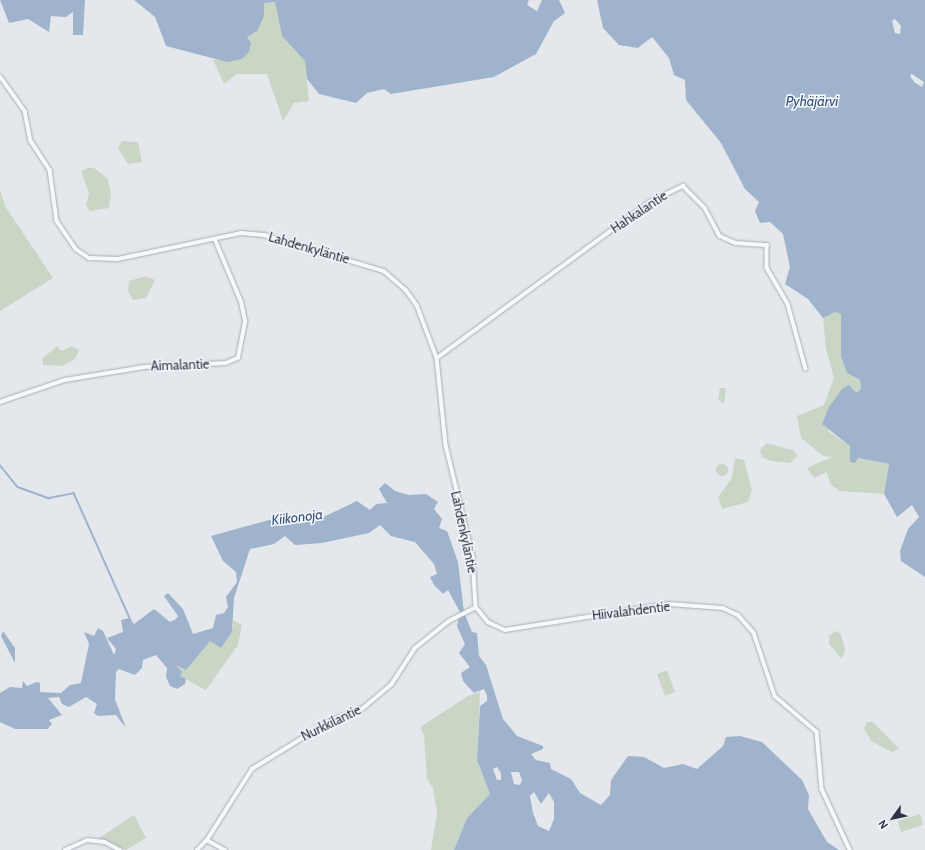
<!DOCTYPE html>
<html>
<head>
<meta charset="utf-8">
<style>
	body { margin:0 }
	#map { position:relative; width:925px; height:850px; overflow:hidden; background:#e4e7ec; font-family:Cabin,sans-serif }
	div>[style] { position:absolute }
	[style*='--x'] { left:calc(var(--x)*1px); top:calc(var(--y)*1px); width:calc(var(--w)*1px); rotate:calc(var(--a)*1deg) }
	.green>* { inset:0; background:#c9d6c5 }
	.round { border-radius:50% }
	.water>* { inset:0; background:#9fb4cc }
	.stream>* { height:1.5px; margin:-0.75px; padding:0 0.75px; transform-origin:0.75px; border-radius:0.75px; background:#9fb4cc }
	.roads { filter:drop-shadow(0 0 1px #a9aeb7) drop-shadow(0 0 1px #a9aeb7) }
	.street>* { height:3.5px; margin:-1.75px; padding:0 1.75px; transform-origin:1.75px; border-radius:1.75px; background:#f7f8fa }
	span { translate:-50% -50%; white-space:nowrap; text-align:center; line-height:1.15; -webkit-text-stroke:3px #f4f6f9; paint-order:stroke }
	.street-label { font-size:13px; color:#2b3445 }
	.water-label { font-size:14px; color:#34527a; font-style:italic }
	.north { position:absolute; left:873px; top:798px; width:40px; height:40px; -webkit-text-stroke:3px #f4f6f9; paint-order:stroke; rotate:237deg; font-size:11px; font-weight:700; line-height:16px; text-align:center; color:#2b3445 }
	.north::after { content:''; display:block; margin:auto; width:14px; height:18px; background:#2b3445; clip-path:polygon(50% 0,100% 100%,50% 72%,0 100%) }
</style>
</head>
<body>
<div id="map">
	<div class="green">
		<div style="clip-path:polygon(275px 2px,282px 36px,305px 61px,309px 101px,294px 103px,283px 121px,267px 74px,237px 74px,224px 84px,213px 60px,242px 59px,249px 52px,247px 37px,264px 16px,264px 3px)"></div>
		<div style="clip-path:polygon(122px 141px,138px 142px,142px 162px,128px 164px,118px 148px)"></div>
		<div style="clip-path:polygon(88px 168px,94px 168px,108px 179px,111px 194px,109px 208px,90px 211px,86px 205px,89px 193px,81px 171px)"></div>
		<div style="clip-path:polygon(0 190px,5px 206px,53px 278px,0 311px)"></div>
		<div style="clip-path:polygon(146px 276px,155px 280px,146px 298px,133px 300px,128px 291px,129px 281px)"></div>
		<div style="clip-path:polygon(835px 312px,841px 314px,841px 357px,847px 373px,860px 380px,861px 390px,828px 431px,850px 446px,857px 458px,889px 464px,884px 494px,840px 491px,830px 484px,827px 472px,814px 478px,807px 468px,832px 457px,823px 456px,801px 438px,797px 416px,824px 405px,834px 378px,826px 349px,823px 318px)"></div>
		<div style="clip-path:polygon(57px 346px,61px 351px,72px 346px,79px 350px,75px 359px,62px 366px,43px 365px,43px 358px)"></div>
		<div style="clip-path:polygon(720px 388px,726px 388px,724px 404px,718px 399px)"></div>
		<div style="clip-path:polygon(767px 443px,792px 450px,798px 456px,790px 463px,771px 461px,762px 457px,760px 450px)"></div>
		<div style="clip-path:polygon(735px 458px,744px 460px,752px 490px,748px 502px,722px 509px,718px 497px,732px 478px)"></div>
		<div class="round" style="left:716px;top:464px;width:12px;height:12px"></div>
		<div style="clip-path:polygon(232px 620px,242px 625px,238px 645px,206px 690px,180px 676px,176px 664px,234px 626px)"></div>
		<div style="clip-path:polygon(835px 631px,841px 634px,845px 650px,842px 659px,829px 644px,829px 636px)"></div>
		<div style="clip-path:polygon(667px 670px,675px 692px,665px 696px,657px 674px)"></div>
		<div style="clip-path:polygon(480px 692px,477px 760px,490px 794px,467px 818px,454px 850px,431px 850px,437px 813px,433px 788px,427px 779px,424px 735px,420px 727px,468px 696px)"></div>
		<div style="clip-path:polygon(867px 722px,873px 722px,899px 749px,892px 752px,871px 741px,864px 729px)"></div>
		<div style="clip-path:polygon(920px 814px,923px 825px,901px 832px,898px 821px)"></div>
		<div style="clip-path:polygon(134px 815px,146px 838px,126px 850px,96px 840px)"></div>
	</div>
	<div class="water">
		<div style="clip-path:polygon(0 0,85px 0,83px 35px,73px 35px,73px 12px,66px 17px,51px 16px,49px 32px,28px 19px,9px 23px)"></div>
		<div style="clip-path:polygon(134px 0,529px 0,527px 5px,537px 11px,542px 0,559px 0,565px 13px,554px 21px,536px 54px,494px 77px,391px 94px,384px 89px,367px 93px,356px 103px,319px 94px,307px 79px,305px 61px,282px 36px,275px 2px,264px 3px,264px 16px,257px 31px,247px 37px,251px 43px,249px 52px,242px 59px,227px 62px,166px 46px,155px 17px)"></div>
		<div style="clip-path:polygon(evenodd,597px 0,925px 0,925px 577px,901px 561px,900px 551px,908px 529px,919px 517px,912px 505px,897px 517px,884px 494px,889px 464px,858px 458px,855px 463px,850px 462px,850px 446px,822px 424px,829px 407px,842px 389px,849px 385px,856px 393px,861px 389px,860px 380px,847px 373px,841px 357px,841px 314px,835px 312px,823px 318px,808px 299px,785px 284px,790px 267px,783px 234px,770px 222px,760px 223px,755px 211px,759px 202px,745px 189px,721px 143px,686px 100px,685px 80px,674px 75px,669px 58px,652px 37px,638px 48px,619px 45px,603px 28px,597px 0,895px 19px,901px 26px,900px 34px,895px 33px,892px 21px,895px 19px,597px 0,912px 74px,924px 82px,922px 87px,914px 82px,910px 76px,912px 74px)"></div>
		<div style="clip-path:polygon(evenodd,385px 483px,395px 491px,409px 495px,426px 494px,438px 502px,434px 509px,442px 519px,439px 528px,447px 531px,458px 562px,464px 612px,472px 632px,477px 633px,479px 656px,486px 665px,503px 719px,517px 736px,543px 746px,543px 749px,531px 754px,536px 760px,550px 763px,551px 769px,571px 779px,580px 793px,601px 805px,610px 795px,611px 780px,628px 756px,644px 757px,664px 768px,683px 764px,697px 769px,723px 746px,726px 737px,740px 736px,762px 742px,802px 780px,809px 795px,808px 809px,827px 842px,839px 850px,454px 850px,467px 818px,490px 794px,477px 760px,480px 706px,487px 701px,487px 696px,484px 689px,474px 693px,463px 681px,461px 673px,470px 667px,459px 653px,465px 644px,457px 626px,460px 612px,448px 590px,443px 594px,434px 585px,430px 577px,437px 574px,434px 564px,415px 542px,391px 536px,380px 525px,369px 533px,322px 543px,295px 545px,285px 536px,274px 544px,250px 549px,234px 598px,232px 632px,221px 648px,210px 641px,186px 670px,176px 665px,182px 672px,180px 676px,186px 679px,185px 684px,177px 689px,170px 686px,166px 677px,167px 668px,156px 655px,143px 660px,142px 668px,135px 675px,119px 669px,116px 672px,115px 699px,126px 728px,116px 715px,98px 716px,94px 713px,97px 704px,86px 697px,69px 707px,62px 704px,59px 697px,48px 698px,62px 715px,49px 720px,52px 724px,47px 729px,15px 729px,0 722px,0 693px,10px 687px,22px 688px,23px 681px,27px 686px,37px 682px,40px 683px,40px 692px,61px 693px,70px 685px,81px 683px,89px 644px,84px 632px,94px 636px,98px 628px,103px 631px,114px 655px,116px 649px,107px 638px,123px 632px,121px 620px,130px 618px,134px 624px,154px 609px,170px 622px,176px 619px,178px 616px,164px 596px,168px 593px,183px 609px,193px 634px,213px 628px,216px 615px,224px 613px,228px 607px,226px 597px,237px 582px,236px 572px,223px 561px,211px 536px,269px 520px,313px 522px,357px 501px,370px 510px,376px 504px,387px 503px,379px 489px,385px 483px,497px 767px,501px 773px,501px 780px,497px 780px,493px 769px,497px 767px,385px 483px,511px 772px,519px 772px,522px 780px,520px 785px,514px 784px,511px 772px,385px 483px,534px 792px,541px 804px,549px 793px,554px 802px,554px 819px,549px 831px,538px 826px,533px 813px,530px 796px,534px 792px)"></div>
		<div style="clip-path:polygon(3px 631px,15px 648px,15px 663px,1px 636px)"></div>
	</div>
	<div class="stream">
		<div style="--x:0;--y:465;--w:28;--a:51"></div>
		<div style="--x:18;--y:487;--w:33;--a:20"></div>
		<div style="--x:49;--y:498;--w:25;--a:-11"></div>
		<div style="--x:74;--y:493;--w:137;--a:65.9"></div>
	</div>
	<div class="roads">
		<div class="street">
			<div style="--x:0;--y:76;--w:43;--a:54.5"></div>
			<div style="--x:25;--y:111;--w:31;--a:79"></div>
			<div style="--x:31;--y:141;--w:35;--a:57"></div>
			<div style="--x:50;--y:170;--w:51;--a:82.2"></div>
			<div style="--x:57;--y:221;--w:34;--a:56"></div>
			<div style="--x:76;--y:249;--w:16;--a:35"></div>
			<div style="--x:89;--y:258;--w:29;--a:2"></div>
			<div style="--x:118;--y:259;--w:126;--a:-11.9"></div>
			<div style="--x:241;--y:233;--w:23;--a:5"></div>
			<div style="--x:264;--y:235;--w:125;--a:16.7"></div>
			<div style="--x:384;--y:271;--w:29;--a:41"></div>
			<div style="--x:406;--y:290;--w:19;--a:54"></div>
			<div style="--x:417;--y:305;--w:57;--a:69.3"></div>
			<div style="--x:437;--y:358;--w:87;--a:84.1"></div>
			<div style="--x:446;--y:445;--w:115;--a:76.4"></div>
			<div style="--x:473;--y:557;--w:50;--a:86.6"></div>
			<div style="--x:437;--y:358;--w:264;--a:-36.2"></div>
			<div style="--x:650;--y:202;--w:37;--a:-26"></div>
			<div style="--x:683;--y:186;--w:31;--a:45"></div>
			<div style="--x:705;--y:208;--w:32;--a:62"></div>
			<div style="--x:720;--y:236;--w:17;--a:24"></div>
			<div style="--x:736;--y:243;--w:31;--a:4"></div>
			<div style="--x:767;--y:245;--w:23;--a:90"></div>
			<div style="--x:767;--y:268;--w:42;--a:59.7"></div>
			<div style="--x:788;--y:304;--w:67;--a:74.5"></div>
			<div style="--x:0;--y:402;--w:69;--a:-18.7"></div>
			<div style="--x:65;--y:380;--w:80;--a:-9.3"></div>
			<div style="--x:144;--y:367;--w:82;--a:-2.8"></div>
			<div style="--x:226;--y:363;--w:13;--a:-23"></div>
			<div style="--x:238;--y:358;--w:38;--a:-79"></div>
			<div style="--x:245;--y:321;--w:19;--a:-102"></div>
			<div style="--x:241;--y:302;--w:67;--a:-112.8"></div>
			<div style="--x:476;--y:607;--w:19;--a:51"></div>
			<div style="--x:488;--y:622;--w:19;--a:25"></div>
			<div style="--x:505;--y:630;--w:166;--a:-9"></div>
			<div style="--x:669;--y:604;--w:54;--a:4.2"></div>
			<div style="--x:723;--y:608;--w:17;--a:25"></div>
			<div style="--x:738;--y:615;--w:24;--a:48"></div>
			<div style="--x:754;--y:633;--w:66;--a:71.6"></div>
			<div style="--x:775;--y:696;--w:55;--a:40.6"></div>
			<div style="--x:817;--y:732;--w:57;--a:85"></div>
			<div style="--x:822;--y:789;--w:67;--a:65.3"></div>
			<div style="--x:207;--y:840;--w:21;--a:29"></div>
			<div style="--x:65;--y:850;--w:24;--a:-24"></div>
			<div style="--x:87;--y:840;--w:18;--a:6"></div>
			<div style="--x:105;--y:842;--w:17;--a:28"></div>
			<div style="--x:197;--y:850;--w:14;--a:-45"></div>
			<div style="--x:207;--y:840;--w:84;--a:-57.6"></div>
			<div style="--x:252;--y:769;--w:92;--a:-31.6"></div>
			<div style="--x:330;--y:721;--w:34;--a:-21"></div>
			<div style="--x:362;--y:709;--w:38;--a:-40"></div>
			<div style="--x:391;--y:685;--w:44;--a:-57"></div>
			<div style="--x:415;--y:648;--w:43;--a:-38.5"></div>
			<div style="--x:449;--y:621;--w:30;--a:-27"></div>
		</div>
	</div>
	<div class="street-label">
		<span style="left:639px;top:212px;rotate:-34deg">Hahkalantie</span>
		<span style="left:309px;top:248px;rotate:16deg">Lahdenkyläntie</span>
		<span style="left:180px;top:365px;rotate:-2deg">Aimalantie</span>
		<span style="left:464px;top:532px;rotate:78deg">Lahdenkyläntie</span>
		<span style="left:631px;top:611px;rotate:-7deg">Hiivalahdentie</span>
		<span style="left:331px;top:723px;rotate:-26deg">Nurkkilantie</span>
	</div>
	<div class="water-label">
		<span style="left:812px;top:101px">Pyhäjärvi</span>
		<span style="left:297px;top:517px;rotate:-7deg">Kiikonoja</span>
	</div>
	<div class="north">N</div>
</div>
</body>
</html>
